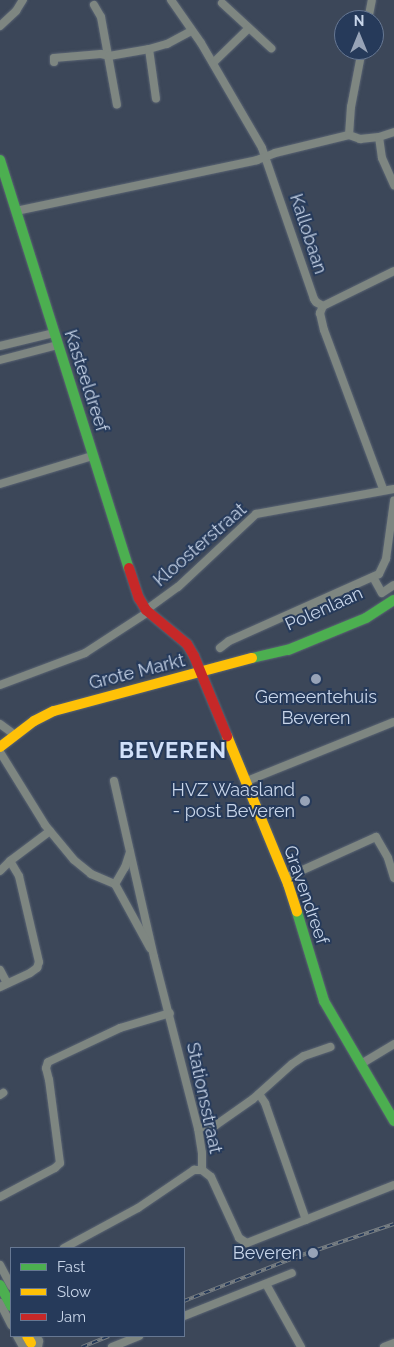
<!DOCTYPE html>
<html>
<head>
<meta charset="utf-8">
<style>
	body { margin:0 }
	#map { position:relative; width:394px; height:1347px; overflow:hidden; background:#3c4759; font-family:Raleway,sans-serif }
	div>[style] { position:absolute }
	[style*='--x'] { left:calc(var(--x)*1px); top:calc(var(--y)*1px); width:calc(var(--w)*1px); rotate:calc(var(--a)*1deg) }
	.roads { filter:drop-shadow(0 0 1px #5a6473) drop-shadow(0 0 1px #5a6473) }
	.street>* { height:8px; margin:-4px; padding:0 4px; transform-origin:4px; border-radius:4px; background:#7e8681 }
	.fast>* { height:10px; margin:-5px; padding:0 5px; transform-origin:5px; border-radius:5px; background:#4caf50 }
	.slow>* { height:10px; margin:-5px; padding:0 5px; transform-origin:5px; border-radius:5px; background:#ffc107 }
	.jam>* { height:10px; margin:-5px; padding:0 5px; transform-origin:5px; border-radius:5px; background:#c62828 }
	.rail>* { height:4px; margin-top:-2px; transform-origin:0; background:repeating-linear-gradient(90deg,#263a5a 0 5.5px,#787f84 0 11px); box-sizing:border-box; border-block:1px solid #787f84 }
	.dots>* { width:14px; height:14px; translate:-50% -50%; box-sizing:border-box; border:2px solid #263a5a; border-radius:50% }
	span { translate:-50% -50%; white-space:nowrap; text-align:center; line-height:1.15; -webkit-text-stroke:4px #263a5a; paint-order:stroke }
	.street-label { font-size:18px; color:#c8d5e9 }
	.poi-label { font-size:18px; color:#c8d5e9 }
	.right { translate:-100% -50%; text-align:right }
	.district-label { font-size:22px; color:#d1e0f9; font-weight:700; letter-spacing:1px }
	.legend { position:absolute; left:10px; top:1247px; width:175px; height:90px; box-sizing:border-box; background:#263a5a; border:1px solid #677893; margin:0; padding:6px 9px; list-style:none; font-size:15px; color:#c8d5e9 }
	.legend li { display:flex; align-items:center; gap:10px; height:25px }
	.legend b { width:25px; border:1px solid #677893 }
	.north { position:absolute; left:334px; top:10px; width:50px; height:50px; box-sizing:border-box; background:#263a5a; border:1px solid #677893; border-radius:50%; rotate:0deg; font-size:14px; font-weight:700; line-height:20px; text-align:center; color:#c8d5e9 }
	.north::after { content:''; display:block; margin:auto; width:18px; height:22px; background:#97a3b7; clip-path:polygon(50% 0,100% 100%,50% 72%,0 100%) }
</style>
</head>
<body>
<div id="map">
	<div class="roads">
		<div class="street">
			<div style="--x:171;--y:0;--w:52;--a:55.1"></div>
			<div style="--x:201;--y:43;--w:121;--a:59.8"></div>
			<div style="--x:262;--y:148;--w:160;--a:71"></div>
			<div style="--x:314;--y:299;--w:4;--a:56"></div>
			<div style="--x:316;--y:302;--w:8;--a:30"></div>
			<div style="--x:222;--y:3;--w:67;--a:42.6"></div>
			<div style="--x:94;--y:5;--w:14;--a:60"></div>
			<div style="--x:101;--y:17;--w:89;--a:79.7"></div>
			<div style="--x:368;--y:20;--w:20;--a:-79"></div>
			<div style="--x:0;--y:26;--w:22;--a:-43"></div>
			<div style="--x:16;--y:11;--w:13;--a:-58"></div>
			<div style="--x:149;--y:49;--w:50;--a:82"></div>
			<div style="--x:54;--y:62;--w:4;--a:-90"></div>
			<div style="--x:54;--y:58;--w:47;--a:-4.9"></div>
			<div style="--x:101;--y:54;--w:8;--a:14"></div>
			<div style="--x:109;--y:56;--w:41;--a:-9.9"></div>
			<div style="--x:149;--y:49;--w:19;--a:-16"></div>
			<div style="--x:167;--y:44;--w:27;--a:-28"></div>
			<div style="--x:213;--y:63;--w:50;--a:-44.2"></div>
			<div style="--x:349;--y:135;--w:28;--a:-86"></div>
			<div style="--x:351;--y:107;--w:58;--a:-79.1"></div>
			<div style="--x:379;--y:137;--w:21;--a:82"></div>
			<div style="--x:382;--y:158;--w:30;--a:66"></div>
			<div style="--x:16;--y:211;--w:246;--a:-11.9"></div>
			<div style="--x:257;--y:160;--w:19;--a:-21"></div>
			<div style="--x:275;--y:153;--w:76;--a:-13.7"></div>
			<div style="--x:349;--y:135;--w:12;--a:20"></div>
			<div style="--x:360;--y:139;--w:19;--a:-6"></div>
			<div style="--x:379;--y:137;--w:16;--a:-18"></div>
			<div style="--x:323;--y:306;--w:8;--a:113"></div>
			<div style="--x:320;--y:313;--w:17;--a:77"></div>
			<div style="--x:324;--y:330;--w:170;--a:69.6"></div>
			<div style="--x:323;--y:306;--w:79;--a:-26.2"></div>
			<div style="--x:0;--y:346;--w:56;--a:-13.5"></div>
			<div style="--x:0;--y:360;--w:60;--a:-14.5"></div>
			<div style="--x:0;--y:484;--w:96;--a:-16.9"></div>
			<div style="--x:373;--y:577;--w:18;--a:61"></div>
			<div style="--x:382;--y:593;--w:14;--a:-34"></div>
			<div style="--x:146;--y:610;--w:39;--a:-36"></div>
			<div style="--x:178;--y:587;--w:107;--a:-43.1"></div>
			<div style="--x:256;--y:514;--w:140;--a:-10.3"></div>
			<div style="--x:220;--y:648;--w:11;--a:-38"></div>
			<div style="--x:229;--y:641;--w:164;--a:-24.1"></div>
			<div style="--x:379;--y:574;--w:17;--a:-65"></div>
			<div style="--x:386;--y:559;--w:59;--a:-82.1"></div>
			<div style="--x:0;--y:685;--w:91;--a:-20.6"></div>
			<div style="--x:85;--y:653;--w:75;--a:-33.1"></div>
			<div style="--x:0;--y:724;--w:14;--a:36"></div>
			<div style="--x:0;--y:752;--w:86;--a:58.3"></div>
			<div style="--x:45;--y:825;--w:45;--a:50.4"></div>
			<div style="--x:74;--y:860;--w:22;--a:39"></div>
			<div style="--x:91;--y:874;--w:26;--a:23"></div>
			<div style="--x:114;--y:781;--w:180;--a:77.2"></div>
			<div style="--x:154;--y:957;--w:177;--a:75.6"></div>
			<div style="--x:198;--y:1128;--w:25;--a:81"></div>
			<div style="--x:202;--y:1153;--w:17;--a:90"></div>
			<div style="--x:247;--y:781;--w:158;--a:-21.9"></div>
			<div style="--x:130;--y:852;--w:16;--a:108"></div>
			<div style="--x:125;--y:867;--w:20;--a:120"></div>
			<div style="--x:115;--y:884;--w:73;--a:61.3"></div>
			<div style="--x:0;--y:871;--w:14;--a:-45"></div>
			<div style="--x:10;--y:861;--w:50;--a:-36.9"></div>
			<div style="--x:285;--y:878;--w:100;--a:-24.3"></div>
			<div style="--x:376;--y:837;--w:24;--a:60"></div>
			<div style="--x:388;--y:858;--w:21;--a:73"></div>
			<div style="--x:0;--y:970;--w:15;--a:62"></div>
			<div style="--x:0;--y:987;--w:33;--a:-25"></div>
			<div style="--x:30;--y:973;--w:9;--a:-36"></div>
			<div style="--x:37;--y:968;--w:6;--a:-72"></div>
			<div style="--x:39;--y:962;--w:88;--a:-103.1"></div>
			<div style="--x:19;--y:876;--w:17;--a:-121"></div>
			<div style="--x:361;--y:1064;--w:39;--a:-31"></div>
			<div style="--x:259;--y:1094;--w:11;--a:56"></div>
			<div style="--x:265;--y:1103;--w:124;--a:70.7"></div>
			<div style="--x:0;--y:1095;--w:4;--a:-34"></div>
			<div style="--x:198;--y:1128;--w:18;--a:-9"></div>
			<div style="--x:216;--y:1125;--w:45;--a:-35.1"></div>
			<div style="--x:253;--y:1099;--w:52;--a:-41.9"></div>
			<div style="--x:292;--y:1064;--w:14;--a:-34"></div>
			<div style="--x:304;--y:1056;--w:28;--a:-19"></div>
			<div style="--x:202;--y:1170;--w:11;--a:38"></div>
			<div style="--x:211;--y:1177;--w:67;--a:65.3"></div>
			<div style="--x:239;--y:1238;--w:9;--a:32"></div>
			<div style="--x:247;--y:1243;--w:158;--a:-21.5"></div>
			<div style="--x:0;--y:1197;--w:62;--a:-27.8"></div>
			<div style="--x:55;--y:1168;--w:7;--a:-45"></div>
			<div style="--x:60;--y:1163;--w:84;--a:-97.5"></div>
			<div style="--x:49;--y:1080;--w:12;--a:-104"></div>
			<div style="--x:46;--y:1068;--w:6;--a:-72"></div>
			<div style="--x:48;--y:1062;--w:80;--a:-25.3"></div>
			<div style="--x:120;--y:1028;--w:52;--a:-16.7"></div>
			<div style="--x:64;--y:1248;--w:84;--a:-28.4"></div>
			<div style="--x:138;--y:1208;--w:68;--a:-34.2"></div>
			<div style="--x:194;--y:1170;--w:8;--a:0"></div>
			<div style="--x:0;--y:1265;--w:24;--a:62"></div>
			<div style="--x:266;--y:1284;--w:72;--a:60.9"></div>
			<div style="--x:0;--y:1303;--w:25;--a:63"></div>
			<div style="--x:184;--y:1316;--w:116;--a:-21.7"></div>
			<div style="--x:17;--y:1336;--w:13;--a:61"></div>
			<div style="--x:36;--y:1336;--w:6;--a:59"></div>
			<div style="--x:39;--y:1341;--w:6;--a:99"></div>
			<div style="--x:112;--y:1347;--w:29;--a:-22"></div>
			<div style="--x:384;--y:1347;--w:11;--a:-22"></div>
		</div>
		<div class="fast">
			<div style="--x:0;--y:160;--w:428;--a:72.5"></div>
			<div style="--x:252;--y:658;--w:37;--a:-13"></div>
			<div style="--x:288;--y:650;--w:84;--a:-22.3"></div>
			<div style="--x:366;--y:618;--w:33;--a:-33"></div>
			<div style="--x:297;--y:912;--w:93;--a:73.1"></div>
			<div style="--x:324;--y:1001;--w:139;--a:59.7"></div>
			<div style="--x:0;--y:1285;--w:24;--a:62"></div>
		</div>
		<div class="slow">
			<div style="--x:227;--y:736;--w:160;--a:67.6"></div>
			<div style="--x:288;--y:884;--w:29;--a:72"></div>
			<div style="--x:0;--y:747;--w:43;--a:-37.4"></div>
			<div style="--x:34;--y:721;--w:22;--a:-27"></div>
			<div style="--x:54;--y:711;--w:205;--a:-15"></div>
			<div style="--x:27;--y:1336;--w:8;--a:60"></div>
		</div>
		<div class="jam">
			<div style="--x:129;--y:568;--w:32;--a:72"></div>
			<div style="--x:139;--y:598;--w:14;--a:60"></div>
			<div style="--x:146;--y:610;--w:53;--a:39.7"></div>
			<div style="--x:187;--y:644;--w:14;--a:60"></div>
			<div style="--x:194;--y:656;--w:87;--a:67.6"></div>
		</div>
	</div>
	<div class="rail">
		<div style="--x:184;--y:1301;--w:120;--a:-21.4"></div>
		<div style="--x:296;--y:1257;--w:103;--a:-18.6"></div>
		<div style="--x:82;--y:1347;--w:29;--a:-22"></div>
	</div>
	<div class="dots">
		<div style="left:316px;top:679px;background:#97a3b7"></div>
		<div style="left:305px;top:801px;background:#97a3b7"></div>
		<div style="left:313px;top:1253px;background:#97a3b7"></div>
	</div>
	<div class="street-label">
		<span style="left:308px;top:234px;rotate:72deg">Kallobaan</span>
		<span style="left:86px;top:381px;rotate:72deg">Kasteeldreef</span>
		<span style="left:200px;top:545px;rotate:-41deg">Kloosterstraat</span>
		<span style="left:324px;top:609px;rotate:-24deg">Polenlaan</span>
		<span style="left:137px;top:672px;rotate:-14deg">Grote Markt</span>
		<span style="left:306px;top:895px;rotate:71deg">Gravendreef</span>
		<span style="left:204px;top:1098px;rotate:78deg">Stationsstraat</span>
	</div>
	<div class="poi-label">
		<span style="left:316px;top:708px">Gemeentehuis<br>Beveren</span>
		<span class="right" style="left:295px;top:801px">HVZ Waasland<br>- post Beveren</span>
		<span class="right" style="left:302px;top:1253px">Beveren</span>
	</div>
	<div class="district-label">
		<span style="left:173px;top:751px">BEVEREN</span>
	</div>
	<ul class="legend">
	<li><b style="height:6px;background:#4caf50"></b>Fast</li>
	<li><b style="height:6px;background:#ffc107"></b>Slow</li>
	<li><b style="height:6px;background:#c62828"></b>Jam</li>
	</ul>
	<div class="north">N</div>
</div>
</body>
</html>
